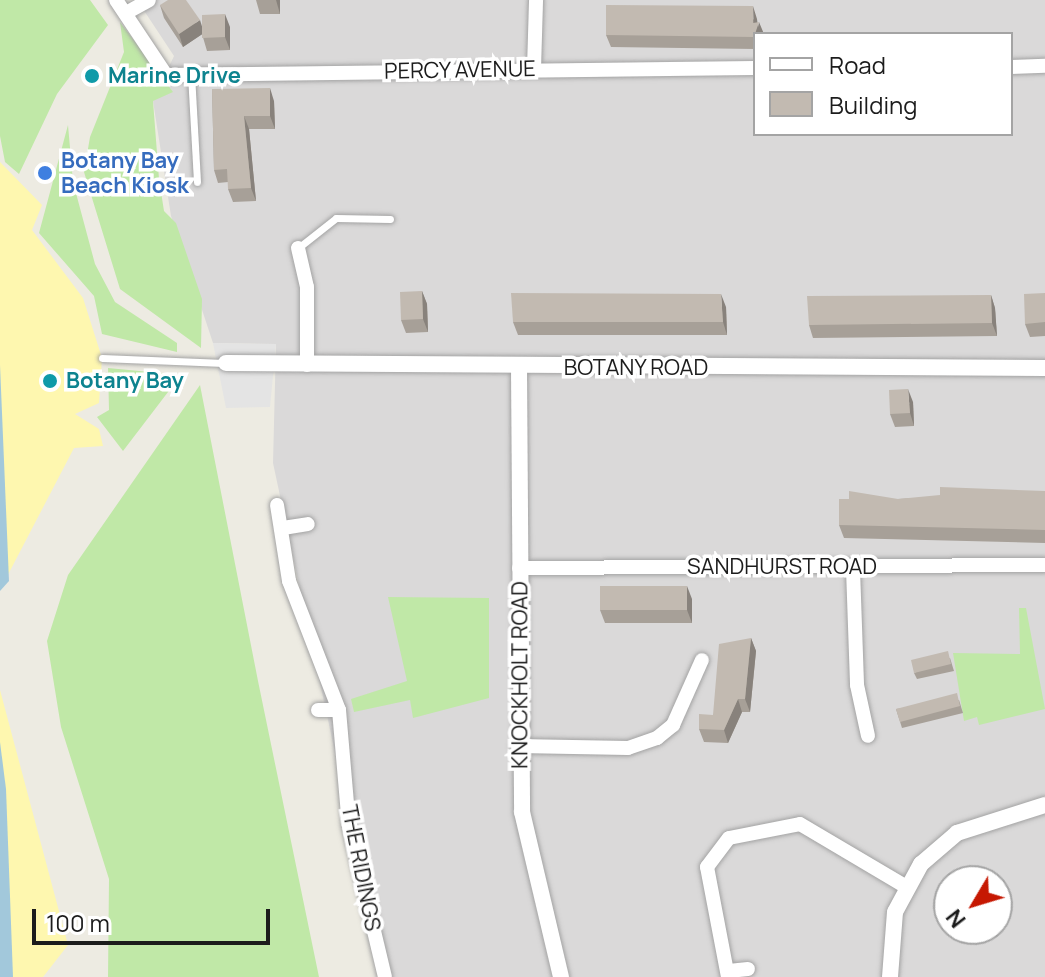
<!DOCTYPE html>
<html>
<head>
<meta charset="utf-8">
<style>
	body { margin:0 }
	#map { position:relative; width:1045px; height:977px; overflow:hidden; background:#edebe2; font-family:Manrope,sans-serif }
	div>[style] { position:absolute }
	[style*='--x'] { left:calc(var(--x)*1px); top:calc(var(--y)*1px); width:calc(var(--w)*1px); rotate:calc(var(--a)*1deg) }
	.residential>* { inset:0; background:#dad9d9 }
	.grass>* { inset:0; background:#c0e8a7 }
	.sand>* { inset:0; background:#fef7af }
	.parking>* { inset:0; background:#e4e4e4 }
	.water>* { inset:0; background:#a2c8db }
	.roads { filter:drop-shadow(0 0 2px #a3a3a3) drop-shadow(0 0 2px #a3a3a3) }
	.service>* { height:7px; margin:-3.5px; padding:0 3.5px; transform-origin:3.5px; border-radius:3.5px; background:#fff }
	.minor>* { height:14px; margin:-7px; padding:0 7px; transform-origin:7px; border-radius:7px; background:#fff }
	.tertiary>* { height:16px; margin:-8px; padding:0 8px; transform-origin:8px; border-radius:8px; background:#fff }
	.wall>* { inset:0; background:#a7a098 }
	.shaded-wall>* { inset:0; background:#88827c }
	.building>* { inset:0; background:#c2bab1 }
	.dots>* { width:22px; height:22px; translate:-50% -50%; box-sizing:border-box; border:4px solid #fff; border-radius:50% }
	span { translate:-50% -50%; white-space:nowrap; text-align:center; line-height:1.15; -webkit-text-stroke:7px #fff; paint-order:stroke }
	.street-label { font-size:22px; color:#1c1c1c }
	.culture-label { font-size:22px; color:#0d838f; font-weight:700 }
	.left { translate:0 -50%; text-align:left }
	.shop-label { font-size:22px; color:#366cbe; font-weight:700 }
	.legend { position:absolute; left:753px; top:32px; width:260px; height:104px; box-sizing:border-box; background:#fff; border:2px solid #a4a4a4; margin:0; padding:10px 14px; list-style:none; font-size:24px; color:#1c1c1c }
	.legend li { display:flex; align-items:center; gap:16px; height:40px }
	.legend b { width:40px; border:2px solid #a4a4a4 }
	.north { position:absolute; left:933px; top:865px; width:80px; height:80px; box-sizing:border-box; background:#fff; border:2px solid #a4a4a4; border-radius:50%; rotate:232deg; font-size:22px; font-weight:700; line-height:32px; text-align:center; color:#1c1c1c }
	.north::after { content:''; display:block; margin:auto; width:28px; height:36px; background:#c61802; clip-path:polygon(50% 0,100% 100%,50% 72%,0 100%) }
	.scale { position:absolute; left:32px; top:909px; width:238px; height:36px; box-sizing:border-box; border:4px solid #1c1c1c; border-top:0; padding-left:10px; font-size:24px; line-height:28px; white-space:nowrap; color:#1c1c1c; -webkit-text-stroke:6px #fff; paint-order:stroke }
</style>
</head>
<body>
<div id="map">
	<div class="residential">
		<div style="clip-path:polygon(evenodd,137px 0,1045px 0,1045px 977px,383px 977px,273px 463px,276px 344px,213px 343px,171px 216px,153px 101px,174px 56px,137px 0,755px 34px,1011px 34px,1011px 134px,755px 134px,755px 34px,137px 0,949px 881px,997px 881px,997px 929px,949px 929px,949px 881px)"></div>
	</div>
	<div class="grass">
		<div style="clip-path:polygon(0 0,90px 0,108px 25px,57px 94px,19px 174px,5px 162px,0 136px)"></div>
		<div style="clip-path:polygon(120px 22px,173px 92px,153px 101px,159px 179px,164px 211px,176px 223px,202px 299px,201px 348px,120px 289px,84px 172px,90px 137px,124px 52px)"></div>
		<div style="clip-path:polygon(68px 125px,73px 182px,95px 264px,115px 302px,177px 343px,177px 352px,102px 334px,94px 296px,39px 233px)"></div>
		<div style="clip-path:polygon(108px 368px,181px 375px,123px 451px,97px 417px,109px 410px)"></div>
		<div style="clip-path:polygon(200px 385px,258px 681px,319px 977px,108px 977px,109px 879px,61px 727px,47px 641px,68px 575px)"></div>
		<div style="clip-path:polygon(388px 597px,489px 598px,489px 698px,413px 718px,410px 700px,354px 712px,351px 699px,407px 681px)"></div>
		<div style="clip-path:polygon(1019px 608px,1026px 608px,1045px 709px,979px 725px,977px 717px,964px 721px,953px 653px,1020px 654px)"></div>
	</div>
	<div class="sand">
		<div style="clip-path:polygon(0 162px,42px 205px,32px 230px,83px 298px,102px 358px,99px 403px,75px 414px,99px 429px,103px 446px,74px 448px,0 590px)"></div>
		<div style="clip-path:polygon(0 690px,68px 945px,43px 977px,0 977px)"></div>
	</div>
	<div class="parking">
		<div style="clip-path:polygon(213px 343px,276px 344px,270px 407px,226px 408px)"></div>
	</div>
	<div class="water">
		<div style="clip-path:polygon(0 365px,9px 581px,0 591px)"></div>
		<div style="clip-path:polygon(0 742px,6px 789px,13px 977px,0 977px)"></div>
	</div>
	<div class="roads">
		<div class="service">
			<div style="--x:191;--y:74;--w:108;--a:86.8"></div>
			<div style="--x:298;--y:248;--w:48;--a:-38.3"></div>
			<div style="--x:336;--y:218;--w:54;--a:1.1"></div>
			<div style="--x:102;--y:358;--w:122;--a:2.3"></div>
		</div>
		<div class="minor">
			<div style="--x:116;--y:0;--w:90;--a:56.3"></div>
			<div style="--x:166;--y:75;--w:589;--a:-0.68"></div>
			<div style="--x:126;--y:13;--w:26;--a:-29"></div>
			<div style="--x:1011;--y:67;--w:34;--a:-2"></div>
			<div style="--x:534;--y:69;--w:69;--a:-88.3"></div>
			<div style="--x:298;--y:248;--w:40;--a:77"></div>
			<div style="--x:307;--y:287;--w:78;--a:90"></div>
			<div style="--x:277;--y:505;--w:77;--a:81"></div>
			<div style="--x:289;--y:581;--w:138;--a:68.8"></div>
			<div style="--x:339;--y:710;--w:116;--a:85.1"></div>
			<div style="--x:349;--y:826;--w:155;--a:76.6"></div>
			<div style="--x:283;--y:528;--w:25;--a:-9"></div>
			<div style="--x:519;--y:568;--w:526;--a:-0.33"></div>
			<div style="--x:853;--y:569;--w:116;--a:88"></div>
			<div style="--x:857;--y:685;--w:52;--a:77.8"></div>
			<div style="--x:318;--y:710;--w:21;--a:0"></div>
			<div style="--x:518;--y:746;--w:110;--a:1"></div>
			<div style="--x:628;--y:748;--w:31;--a:-19"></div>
			<div style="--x:657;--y:738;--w:21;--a:-39"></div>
			<div style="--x:673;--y:725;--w:71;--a:-66"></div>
			<div style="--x:729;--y:971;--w:19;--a:-6"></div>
			<div style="--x:728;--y:977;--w:112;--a:-100.8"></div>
			<div style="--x:707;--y:867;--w:36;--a:-53"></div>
			<div style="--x:729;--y:838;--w:72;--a:-11.2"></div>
			<div style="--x:800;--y:824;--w:122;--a:30.6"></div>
		</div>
		<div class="tertiary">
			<div style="--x:226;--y:363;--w:819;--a:0.35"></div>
			<div style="--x:519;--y:368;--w:444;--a:89.6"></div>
			<div style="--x:522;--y:812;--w:170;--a:76.7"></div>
			<div style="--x:890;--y:977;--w:65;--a:-85.6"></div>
			<div style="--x:895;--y:912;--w:55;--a:-61.6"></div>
			<div style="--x:921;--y:864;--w:48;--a:-40.7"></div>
			<div style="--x:957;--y:833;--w:92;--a:-17.7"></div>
		</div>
	</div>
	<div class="wall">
		<div style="clip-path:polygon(256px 0,280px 0,280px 14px,260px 14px)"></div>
		<div style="clip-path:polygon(160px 5px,202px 27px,230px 27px,230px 50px,207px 51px,202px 34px,183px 47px,164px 18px)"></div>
		<div style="clip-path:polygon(757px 19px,755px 34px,755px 49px,611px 47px,606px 35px)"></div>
		<div style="clip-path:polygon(212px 89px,274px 101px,275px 129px,249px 129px,256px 201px,233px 202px,228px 189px,228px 182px,218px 183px,214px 170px)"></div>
		<div style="clip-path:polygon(422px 291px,427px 304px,428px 332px,406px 333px,401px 320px)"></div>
		<div style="clip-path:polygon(1045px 293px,1045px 336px,1030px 337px,1025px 324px)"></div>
		<div style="clip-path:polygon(991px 295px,995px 308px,997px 336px,813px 338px,809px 325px)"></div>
		<div style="clip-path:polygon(726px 307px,727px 335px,518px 335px,513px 322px)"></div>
		<div style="clip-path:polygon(913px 402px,914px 426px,895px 427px,890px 414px)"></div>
		<div style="clip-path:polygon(1045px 491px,1045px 543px,844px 538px,839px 525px,898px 499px)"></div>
		<div style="clip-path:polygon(692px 599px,692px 623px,605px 623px,600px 610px)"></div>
		<div style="clip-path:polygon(751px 638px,756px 651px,750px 712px,742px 712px,728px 743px,704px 742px,699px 729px,713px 715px)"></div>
		<div style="clip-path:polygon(950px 658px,954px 671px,917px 679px,914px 673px)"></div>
		<div style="clip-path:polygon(959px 700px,963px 713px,902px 728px,896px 709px)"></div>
	</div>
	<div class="shaded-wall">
		<div style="clip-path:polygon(276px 0,280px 0,280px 14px)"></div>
		<div style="clip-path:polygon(753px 6px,757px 19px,758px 27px,759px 22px,764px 34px,755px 34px,755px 40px,754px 37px)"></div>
		<div style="clip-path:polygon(225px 14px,230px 27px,230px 50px,225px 37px)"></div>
		<div style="clip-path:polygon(200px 20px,204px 33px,183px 47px,179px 34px)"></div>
		<div style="clip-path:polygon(270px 88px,274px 101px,275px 129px,270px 116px)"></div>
		<div style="clip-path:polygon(244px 116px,249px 129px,256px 201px,251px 188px)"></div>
		<div style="clip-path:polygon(422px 291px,427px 304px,428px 332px,423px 319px)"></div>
		<div style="clip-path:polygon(721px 294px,726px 307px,727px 335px,723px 322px)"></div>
		<div style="clip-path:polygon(991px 295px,995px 308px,997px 336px,992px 323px)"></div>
		<div style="clip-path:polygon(908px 389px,913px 402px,914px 426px,910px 413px)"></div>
		<div style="clip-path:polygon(687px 586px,692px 599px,692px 623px,687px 610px)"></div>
		<div style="clip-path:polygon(751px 638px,756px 651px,750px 712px,745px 699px)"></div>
		<div style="clip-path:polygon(738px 699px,742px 712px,728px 743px,724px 730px)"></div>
	</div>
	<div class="building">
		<div style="clip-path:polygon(168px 0,186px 0,200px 20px,179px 34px,160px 5px)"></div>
		<div style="clip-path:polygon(606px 5px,753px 6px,753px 23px,759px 22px,754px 37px,606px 35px)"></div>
		<div style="clip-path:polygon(225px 14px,225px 37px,202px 38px,202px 15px)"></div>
		<div style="clip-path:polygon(270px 88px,270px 116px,244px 116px,251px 188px,228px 189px,227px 169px,214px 170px,212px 89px)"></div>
		<div style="clip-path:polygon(422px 291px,423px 319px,401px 320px,400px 292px)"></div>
		<div style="clip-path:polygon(511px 293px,721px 294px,723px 322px,513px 322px)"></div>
		<div style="clip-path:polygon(1045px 293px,1045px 322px,1025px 324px,1024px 294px)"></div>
		<div style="clip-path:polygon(991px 295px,992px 323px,809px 325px,807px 296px)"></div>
		<div style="clip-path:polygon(908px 389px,910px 413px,890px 414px,889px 390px)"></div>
		<div style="clip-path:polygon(940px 487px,1045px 491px,1045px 530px,839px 525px,839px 499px,849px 499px,849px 491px,898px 499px,940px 495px)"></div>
		<div style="clip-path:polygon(600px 586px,687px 586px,687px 610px,600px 610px)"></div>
		<div style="clip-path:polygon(751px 638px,745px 699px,738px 699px,724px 730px,699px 729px,699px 714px,713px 715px,719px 644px)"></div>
		<div style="clip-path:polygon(948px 651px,951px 664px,914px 673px,911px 660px)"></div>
		<div style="clip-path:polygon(957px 693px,960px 706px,900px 722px,896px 709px)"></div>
	</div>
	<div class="dots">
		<div style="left:92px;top:76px;background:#0f9aa8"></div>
		<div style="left:45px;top:173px;background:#3f7fe0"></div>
		<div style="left:50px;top:381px;background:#0f9aa8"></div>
	</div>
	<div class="street-label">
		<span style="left:460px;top:70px;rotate:-1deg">PERCY AVENUE</span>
		<span style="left:636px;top:368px">BOTANY ROAD</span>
		<span style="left:782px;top:567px">SANDHURST ROAD</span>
		<span style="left:520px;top:675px;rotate:-90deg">KNOCKHOLT ROAD</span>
		<span style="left:361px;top:868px;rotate:79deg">THE RIDINGS</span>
	</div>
	<div class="culture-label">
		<span class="left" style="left:108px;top:76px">Marine Drive</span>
		<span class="left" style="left:66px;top:381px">Botany Bay</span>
	</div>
	<div class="shop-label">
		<span class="left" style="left:61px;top:173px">Botany Bay<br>Beach Kiosk</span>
	</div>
	<ul class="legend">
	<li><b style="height:10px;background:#fff"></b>Road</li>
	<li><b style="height:22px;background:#c2bab1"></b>Building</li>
	</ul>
	<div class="north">N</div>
	<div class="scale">100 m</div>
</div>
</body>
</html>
